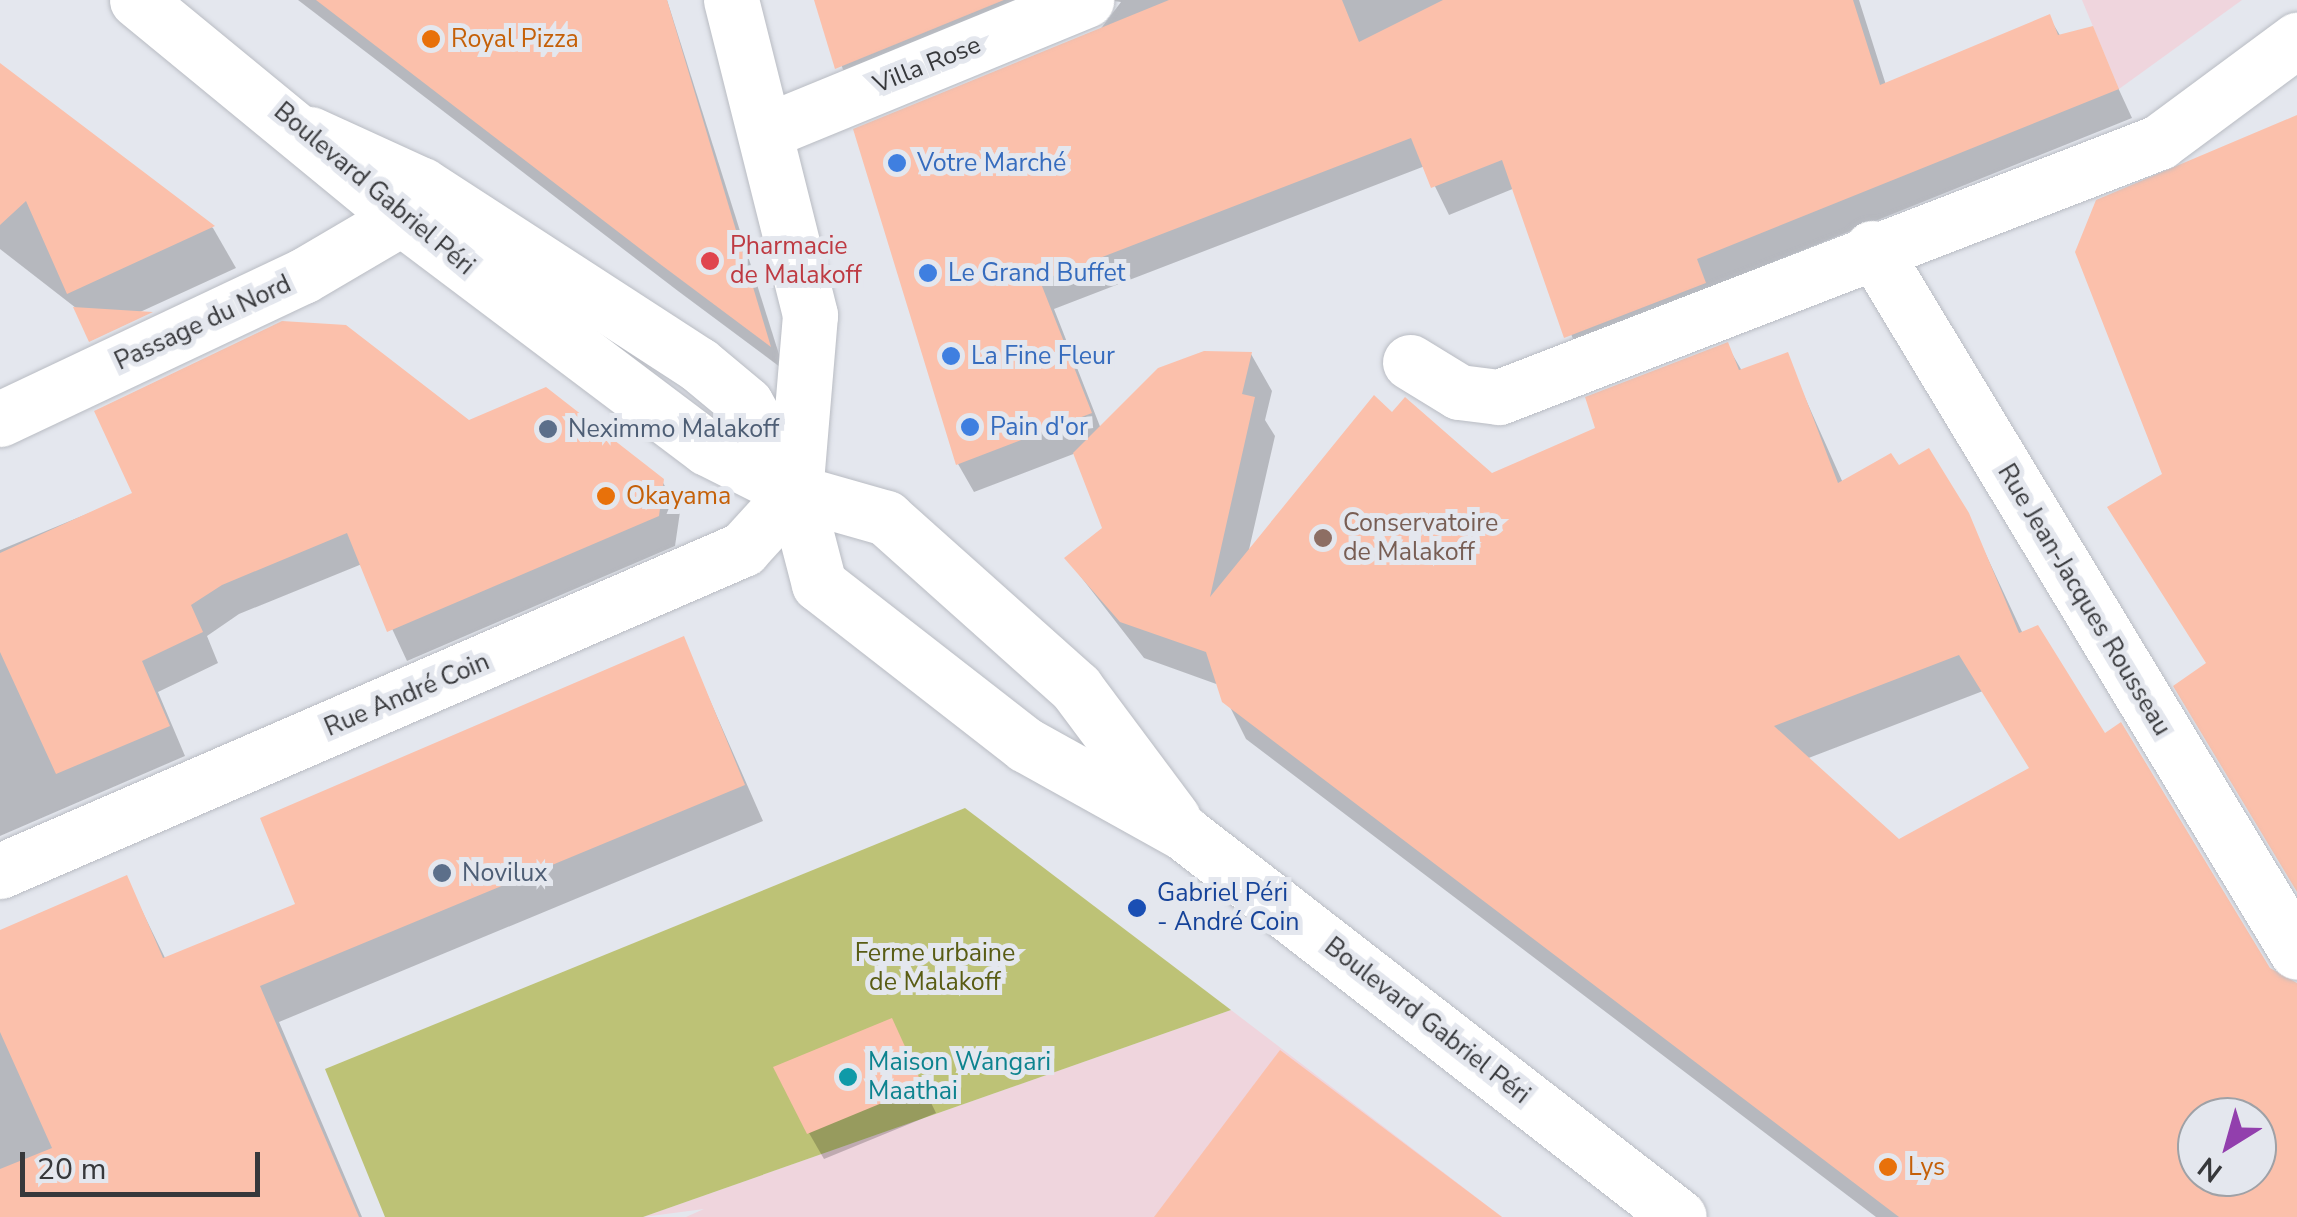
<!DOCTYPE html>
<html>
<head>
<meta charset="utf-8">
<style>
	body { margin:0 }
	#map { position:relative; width:2297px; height:1217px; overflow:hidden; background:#e4e7ee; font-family:"Nunito Sans",sans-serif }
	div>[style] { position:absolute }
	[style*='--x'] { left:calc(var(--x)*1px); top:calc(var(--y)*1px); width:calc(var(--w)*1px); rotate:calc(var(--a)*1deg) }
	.education>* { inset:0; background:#efd5dd }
	.green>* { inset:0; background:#bdc276 }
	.shadow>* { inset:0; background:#0003 }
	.building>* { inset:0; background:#fbc0ab }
	.roads { filter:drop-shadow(0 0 2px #b9bcc3) drop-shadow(0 0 2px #b9bcc3) }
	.street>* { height:55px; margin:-27.5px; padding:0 27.5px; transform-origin:27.5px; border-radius:27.5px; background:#fff }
	.secondary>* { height:55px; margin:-27.5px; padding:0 27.5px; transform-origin:27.5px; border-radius:27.5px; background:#fff }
	.dots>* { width:28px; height:28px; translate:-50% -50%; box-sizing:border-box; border:5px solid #e4e7ee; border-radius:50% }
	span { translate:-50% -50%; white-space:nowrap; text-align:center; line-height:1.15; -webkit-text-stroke:10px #e4e7ee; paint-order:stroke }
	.food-label { font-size:25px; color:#c56008 }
	.left { translate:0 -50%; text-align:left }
	.street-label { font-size:25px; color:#37383b }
	.shop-label { font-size:25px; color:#366cbe }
	.health-label { font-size:25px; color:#be3a42 }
	.service-label { font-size:25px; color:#4e5e75 }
	.education-label { font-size:25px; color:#785e54 }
	.transit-label { font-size:25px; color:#164399 }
	.park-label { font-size:25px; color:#595c14 }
	.culture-label { font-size:25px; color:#0d838f }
	.north { position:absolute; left:2177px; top:1097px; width:100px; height:100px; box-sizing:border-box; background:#e4e7ee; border:2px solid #9fa1a6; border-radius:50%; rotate:217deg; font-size:28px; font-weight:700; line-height:40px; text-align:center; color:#37383b }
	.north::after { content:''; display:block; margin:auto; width:35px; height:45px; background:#923fad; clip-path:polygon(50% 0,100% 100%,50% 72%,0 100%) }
	.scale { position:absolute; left:20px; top:1152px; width:240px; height:45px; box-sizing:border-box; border:5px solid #37383b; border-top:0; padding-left:12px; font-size:30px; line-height:35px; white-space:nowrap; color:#37383b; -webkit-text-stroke:8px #e4e7ee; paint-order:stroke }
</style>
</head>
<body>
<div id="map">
	<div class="education">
		<div style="clip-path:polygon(2082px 0,2242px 0,2119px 89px)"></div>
		<div style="clip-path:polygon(1231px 1010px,1502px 1217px,686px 1217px,704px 1209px,643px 1217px)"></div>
	</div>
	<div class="green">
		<div style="clip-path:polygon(965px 808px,1231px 1010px,643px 1217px,385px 1217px,325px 1069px)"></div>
	</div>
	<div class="shadow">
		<div style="clip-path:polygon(298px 0,667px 0,784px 370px,678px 291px)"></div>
		<div style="clip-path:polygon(817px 0,1087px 0,853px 96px)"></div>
		<div style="clip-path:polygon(evenodd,1107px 0,1859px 0,1886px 85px,2049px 17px,2061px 37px,2091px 29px,2132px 118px,1711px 287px,1583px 365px,1515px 188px,1449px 215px,1425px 166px,1054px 309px,1101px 429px,1251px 354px,1272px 391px,1265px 420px,1275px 436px,1248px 554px,1392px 415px,1492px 476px,1599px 429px,1727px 345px,1742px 371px,1786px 355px,1843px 483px,1898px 469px,1967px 514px,2023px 634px,2233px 940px,2297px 1005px,2297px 1217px,1876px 1217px,1246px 739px,1219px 685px,1144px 658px,1067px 559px,1105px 528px,1076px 453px,974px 492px,958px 464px,1099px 31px,1121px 2px,1107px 0,1983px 691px,2031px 769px,1899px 842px,1806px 759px,1983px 691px,1107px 0,2197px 1117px,2257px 1117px,2257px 1177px,2197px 1177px,2197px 1117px)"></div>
		<div style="clip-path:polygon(0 66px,213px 228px,236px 268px,103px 329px,0 249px)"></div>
		<div style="clip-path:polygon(469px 422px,662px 481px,680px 512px,675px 546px,407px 661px,362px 564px,239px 614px,207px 636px,218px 663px,158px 692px,185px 756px,0 836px,0 550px,135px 494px)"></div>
		<div style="clip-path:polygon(683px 639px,763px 821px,279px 1022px,362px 1217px,0 1217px,0 933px,126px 878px,166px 960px,298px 906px)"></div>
		<div style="clip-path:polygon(891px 1021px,936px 1113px,824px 1159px,809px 1133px)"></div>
	</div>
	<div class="building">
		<div style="clip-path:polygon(316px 0,667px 0,771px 347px,660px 264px)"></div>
		<div style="clip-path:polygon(814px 0,1004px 0,835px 69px)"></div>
		<div style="clip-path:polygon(1169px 0,1342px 0,1359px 42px,1443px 0,1853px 0,1880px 85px,2050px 14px,2058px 35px,2093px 26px,2119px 89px,1697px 259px,1706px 283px,1564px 338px,1502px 160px,1431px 188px,1411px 138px,1040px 281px,1092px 413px,956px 465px,853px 129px)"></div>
		<div style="clip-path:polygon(0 63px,215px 226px,67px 294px,26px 201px,0 225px)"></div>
		<div style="clip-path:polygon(2297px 115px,2297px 892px,2173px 686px,2206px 663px,2107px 507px,2162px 474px,2075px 252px,2096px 200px)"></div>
		<div style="clip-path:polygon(73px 307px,153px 312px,89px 342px)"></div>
		<div style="clip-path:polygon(282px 321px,346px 325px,469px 420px,546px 387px,664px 479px,659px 516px,387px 632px,347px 533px,222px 585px,191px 605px,203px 632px,142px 661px,170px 726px,56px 774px,0 652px,0 553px,132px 493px,94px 411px)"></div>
		<div style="clip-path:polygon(evenodd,1728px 342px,1739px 370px,1788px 352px,1838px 483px,1891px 453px,1899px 465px,1929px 448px,1969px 513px,2019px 633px,2038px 625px,2105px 733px,2121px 722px,2270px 968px,2297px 983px,2297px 1217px,1899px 1217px,1222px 702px,1206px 652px,1120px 622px,1064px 558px,1102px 528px,1073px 453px,1158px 368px,1204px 351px,1252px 352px,1242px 394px,1255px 397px,1210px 597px,1374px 395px,1392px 412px,1405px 397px,1492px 473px,1595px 428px,1585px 397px,1728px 342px,1959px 655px,2029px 768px,1899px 839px,1774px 726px,1959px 655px,1728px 342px,2197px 1117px,2257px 1117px,2257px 1177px,2197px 1177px,2197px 1117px)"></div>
		<div style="clip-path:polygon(684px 636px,745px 785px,260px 986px,359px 1217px,0 1217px,0 1169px,52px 1148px,0 1032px,0 930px,127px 875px,163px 958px,295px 904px,260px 818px)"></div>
		<div style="clip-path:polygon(892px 1018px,923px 1086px,807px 1134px,773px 1067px)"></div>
		<div style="clip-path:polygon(1280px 1050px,1502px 1217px,1154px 1217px)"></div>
	</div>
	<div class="roads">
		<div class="street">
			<div style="--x:769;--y:130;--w:343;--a:-22.3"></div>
			<div style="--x:1872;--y:248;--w:822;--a:58.88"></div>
			<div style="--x:1410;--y:362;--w:57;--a:31.5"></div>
			<div style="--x:1459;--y:392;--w:40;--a:7.1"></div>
			<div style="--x:1499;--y:397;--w:708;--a:-21.12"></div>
			<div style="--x:2159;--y:142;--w:172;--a:-36.5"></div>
			<div style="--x:0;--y:419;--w:335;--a:-25.3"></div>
			<div style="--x:303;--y:276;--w:115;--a:-30.4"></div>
			<div style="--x:0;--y:871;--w:810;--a:-23.43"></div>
			<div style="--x:743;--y:549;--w:77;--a:-47.6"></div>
		</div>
		<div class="secondary">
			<div style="--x:137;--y:0;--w:343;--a:39.4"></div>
			<div style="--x:402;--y:218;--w:382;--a:37"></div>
			<div style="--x:707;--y:448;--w:98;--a:26.6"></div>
			<div style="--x:795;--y:492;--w:95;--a:15.9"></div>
			<div style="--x:886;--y:518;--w:255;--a:41.8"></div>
			<div style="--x:1076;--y:688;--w:162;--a:53.3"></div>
			<div style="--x:731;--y:0;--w:325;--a:75.9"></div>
			<div style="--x:810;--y:315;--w:178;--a:94.8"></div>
			<div style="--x:310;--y:134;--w:123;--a:24.5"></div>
			<div style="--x:422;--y:185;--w:329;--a:33"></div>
			<div style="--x:698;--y:364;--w:62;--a:39.8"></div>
			<div style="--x:746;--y:404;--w:101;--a:60.9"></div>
			<div style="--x:795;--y:492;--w:95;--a:75.4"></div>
			<div style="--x:819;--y:584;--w:262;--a:37.9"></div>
			<div style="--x:1026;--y:745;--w:181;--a:29.1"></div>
			<div style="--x:1184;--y:833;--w:626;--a:37.8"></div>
		</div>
	</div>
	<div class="dots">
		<div style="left:431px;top:39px;background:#e8710a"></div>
		<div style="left:897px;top:163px;background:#3f7fe0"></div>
		<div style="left:710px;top:261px;background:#e0444e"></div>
		<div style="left:928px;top:273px;background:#3f7fe0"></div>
		<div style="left:951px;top:356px;background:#3f7fe0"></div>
		<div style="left:970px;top:427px;background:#3f7fe0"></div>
		<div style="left:548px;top:429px;background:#5c6f8a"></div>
		<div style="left:606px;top:496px;background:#e8710a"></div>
		<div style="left:1323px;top:538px;background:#8d6e63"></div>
		<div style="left:442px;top:873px;background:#5c6f8a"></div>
		<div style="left:1137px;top:908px;background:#1a4fb4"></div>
		<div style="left:848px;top:1077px;background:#0f9aa8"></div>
		<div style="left:1888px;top:1167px;background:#e8710a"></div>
	</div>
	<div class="food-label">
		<span class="left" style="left:451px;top:39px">Royal Pizza</span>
		<span class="left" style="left:626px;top:496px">Okayama</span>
		<span class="left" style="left:1908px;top:1167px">Lys</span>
	</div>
	<div class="street-label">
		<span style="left:927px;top:65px;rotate:-22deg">Villa Rose</span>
		<span style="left:374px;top:189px;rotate:40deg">Boulevard Gabriel Péri</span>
		<span style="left:203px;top:323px;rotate:-25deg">Passage du Nord</span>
		<span style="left:2084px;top:600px;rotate:59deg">Rue Jean-Jacques Rousseau</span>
		<span style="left:407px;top:695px;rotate:-23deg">Rue André Coin</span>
		<span style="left:1427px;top:1021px;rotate:38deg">Boulevard Gabriel Péri</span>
	</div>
	<div class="shop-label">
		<span class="left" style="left:917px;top:163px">Votre Marché</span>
		<span class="left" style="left:948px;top:273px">Le Grand Buffet</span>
		<span class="left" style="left:971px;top:356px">La Fine Fleur</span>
		<span class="left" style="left:990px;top:427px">Pain d'or</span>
	</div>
	<div class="health-label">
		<span class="left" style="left:730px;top:261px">Pharmacie<br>de Malakoff</span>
	</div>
	<div class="service-label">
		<span class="left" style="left:568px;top:429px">Neximmo Malakoff</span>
		<span class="left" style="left:462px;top:873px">Novilux</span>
	</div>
	<div class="education-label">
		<span class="left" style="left:1343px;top:538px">Conservatoire<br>de Malakoff</span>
	</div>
	<div class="transit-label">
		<span class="left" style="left:1157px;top:908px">Gabriel Péri<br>- André Coin</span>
	</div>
	<div class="park-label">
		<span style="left:935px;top:968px">Ferme urbaine<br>de Malakoff</span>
	</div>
	<div class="culture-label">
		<span class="left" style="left:868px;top:1077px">Maison Wangari<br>Maathai</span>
	</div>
	<div class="north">N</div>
	<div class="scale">20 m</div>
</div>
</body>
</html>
